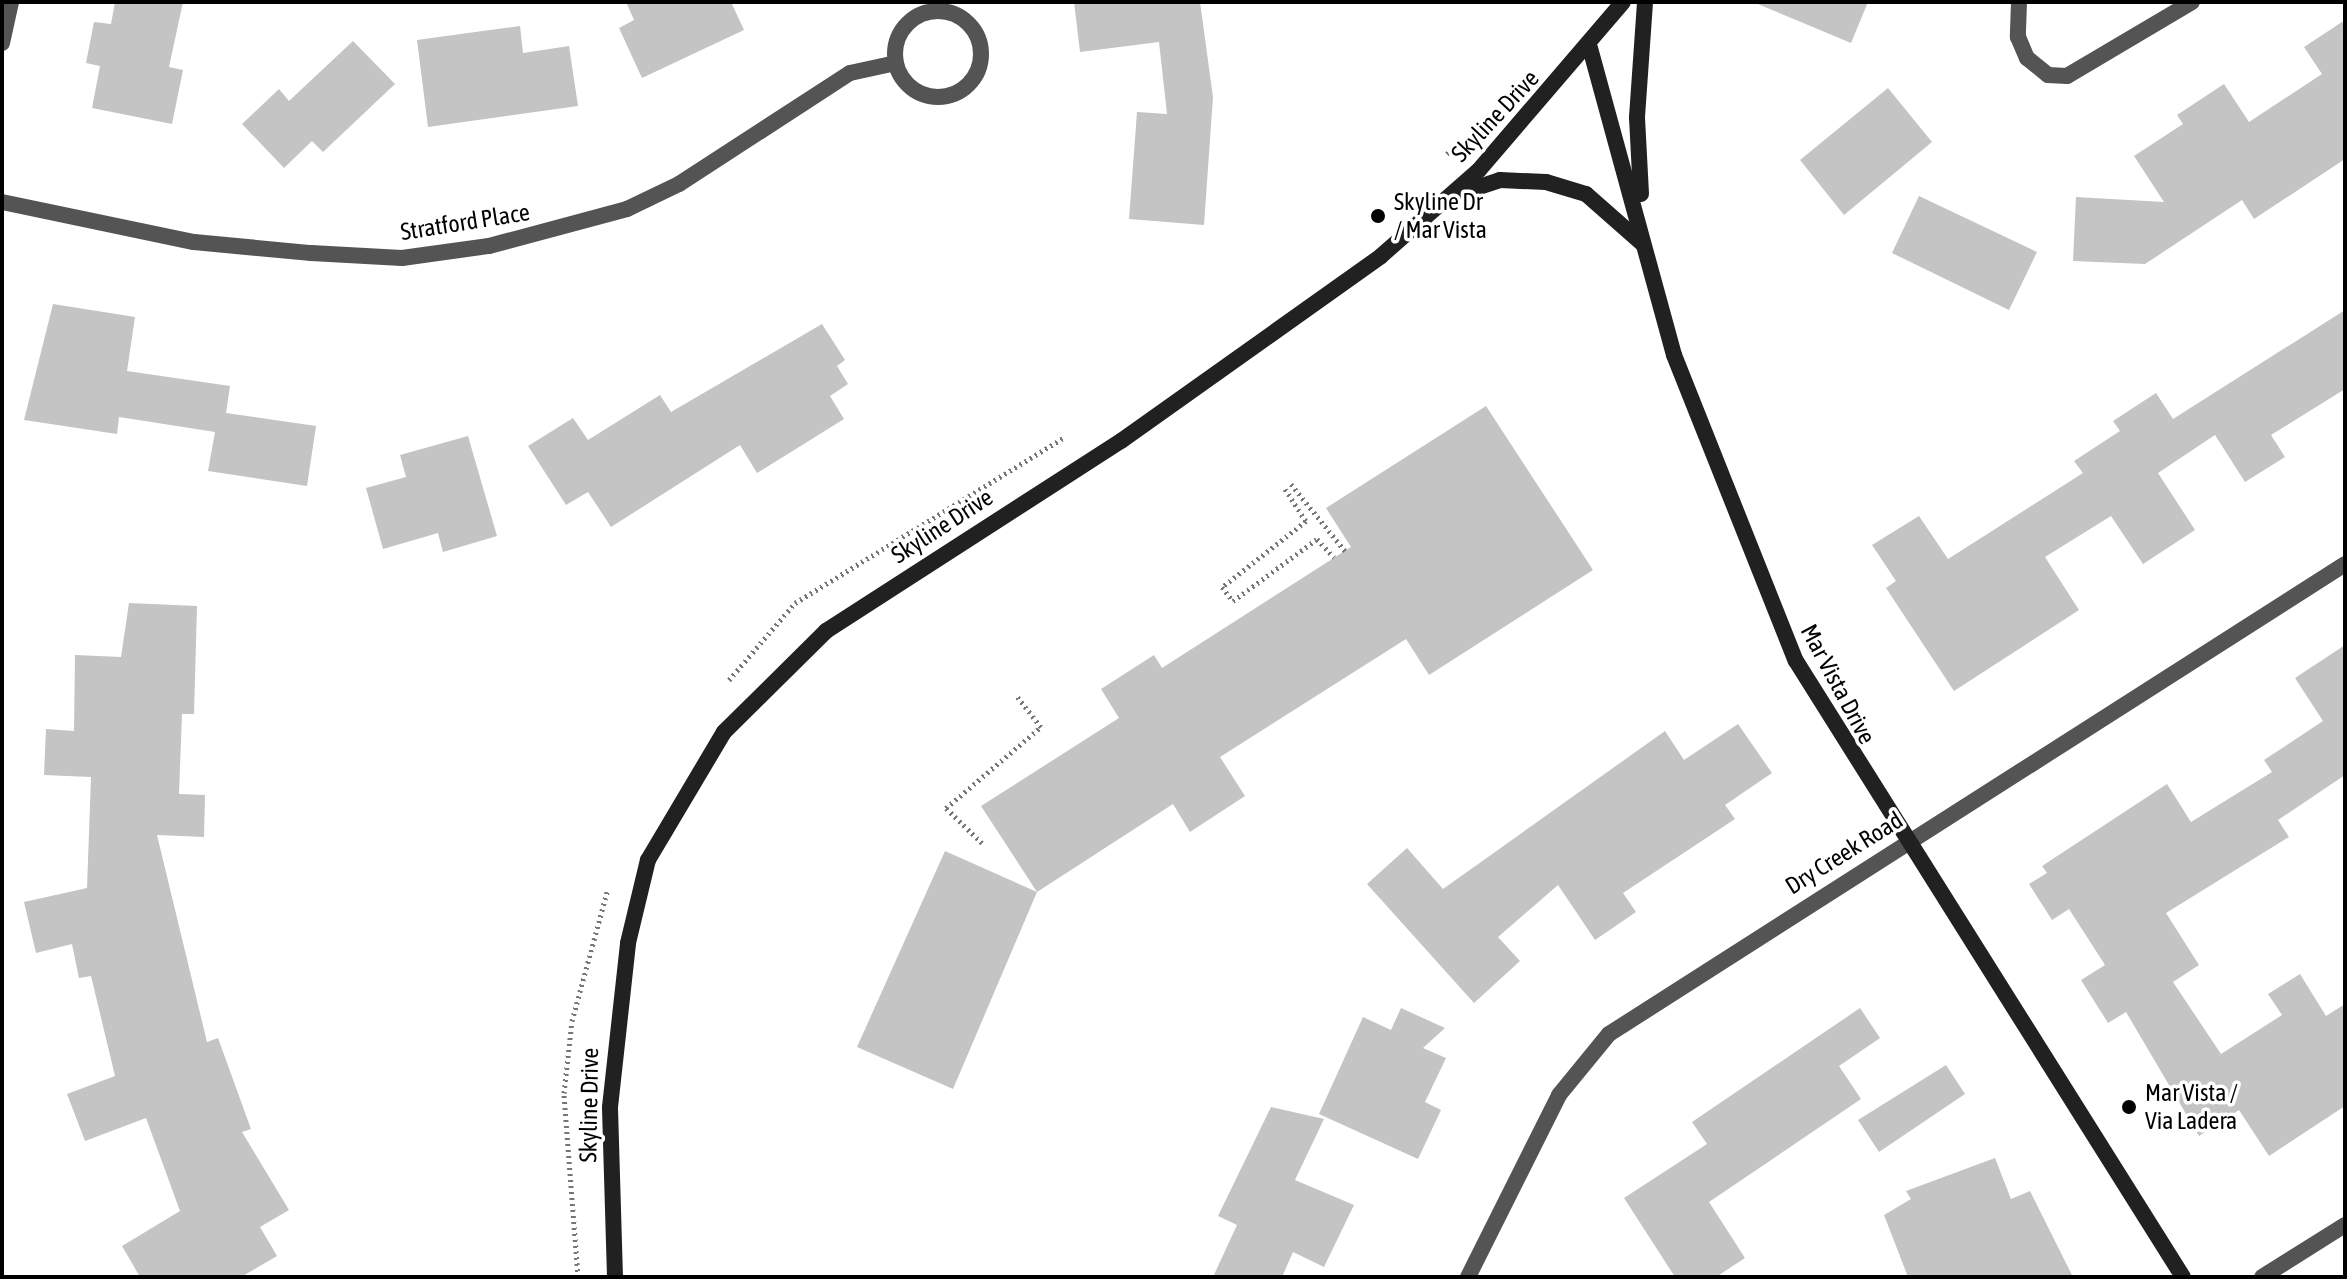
<!DOCTYPE html>
<html>
<head>
<meta charset="utf-8">
<style>
	body { margin:0 }
	#map { position:relative; width:2347px; height:1279px; overflow:hidden; background:#fff; font-family:"Asap Condensed",sans-serif }
	div>[style] { position:absolute }
	[style*='--x'] { left:calc(var(--x)*1px); top:calc(var(--y)*1px); width:calc(var(--w)*1px); rotate:calc(var(--a)*1deg) }
	.building>* { inset:0; background:#c4c4c4 }
	.path>* { height:5px; margin-top:-2.5px; transform-origin:0; background:repeating-linear-gradient(90deg,#767676 0 2px,transparent 0 6px) }
	.street>* { height:16px; margin:-8px; padding:0 8px; transform-origin:8px; border-radius:8px; background:#545454 }
	.street>.ring { margin:-8px; padding:0; box-sizing:content-box; background:none; border:16px solid #545454; border-radius:50% }
	.secondary>* { height:16px; margin:-8px; padding:0 8px; transform-origin:8px; border-radius:8px; background:#212121 }
	.dots>* { width:22px; height:22px; translate:-50% -50%; box-sizing:border-box; border:4px solid #fff; border-radius:50% }
	span { translate:-50% -50%; white-space:nowrap; text-align:center; line-height:1.15; -webkit-text-stroke:7px #fff; paint-order:stroke }
	.street-label { font-size:24px; color:#000 }
	.poi-label { font-size:24px; color:#000 }
	.left { translate:0 -50%; text-align:left }
	.frame { position:absolute; inset:0; border:4px solid #000; pointer-events:none }
</style>
</head>
<body>
<div id="map">
	<div class="building">
		<div style="clip-path:polygon(115px 2px,183px 2px,169px 67px,183px 70px,172px 124px,92px 108px,100px 66px,86px 63px,94px 22px,111px 24px)"></div>
		<div style="clip-path:polygon(626px 2px,731px 2px,744px 30px,642px 78px,619px 28px,634px 20px)"></div>
		<div style="clip-path:polygon(1074px 2px,1200px 2px,1213px 97px,1204px 225px,1129px 219px,1137px 112px,1167px 114px,1159px 42px,1080px 52px)"></div>
		<div style="clip-path:polygon(1753px 2px,1868px 2px,1851px 43px)"></div>
		<div style="clip-path:polygon(2345px 20px,2345px 159px,2254px 219px,2242px 200px,2145px 264px,2073px 261px,2076px 197px,2164px 202px,2134px 156px,2183px 124px,2177px 115px,2224px 84px,2249px 122px,2322px 74px,2304px 47px)"></div>
		<div style="clip-path:polygon(520px 26px,523px 53px,569px 46px,578px 106px,428px 127px,417px 40px)"></div>
		<div style="clip-path:polygon(353px 41px,395px 84px,323px 152px,312px 141px,284px 168px,242px 124px,279px 89px,289px 101px)"></div>
		<div style="clip-path:polygon(1888px 88px,1932px 142px,1844px 215px,1800px 160px)"></div>
		<div style="clip-path:polygon(1919px 196px,2037px 252px,2009px 310px,1892px 253px)"></div>
		<div style="clip-path:polygon(53px 304px,135px 317px,127px 371px,230px 386px,226px 413px,316px 426px,307px 486px,208px 471px,215px 432px,119px 417px,117px 434px,24px 420px)"></div>
		<div style="clip-path:polygon(2345px 310px,2345px 389px,2271px 435px,2285px 457px,2245px 482px,2215px 435px,2158px 473px,2195px 530px,2143px 564px,2111px 516px,2045px 557px,2079px 610px,1954px 691px,1886px 588px,1896px 581px,1872px 545px,1919px 516px,1948px 559px,2083px 473px,2074px 461px,2120px 431px,2113px 421px,2156px 393px,2173px 419px)"></div>
		<div style="clip-path:polygon(822px 324px,845px 360px,837px 366px,848px 384px,830px 396px,844px 419px,757px 473px,740px 445px,611px 527px,588px 492px,566px 505px,528px 446px,573px 418px,588px 440px,660px 395px,671px 412px)"></div>
		<div style="clip-path:polygon(1486px 406px,1593px 570px,1429px 675px,1406px 639px,1220px 757px,1245px 796px,1190px 832px,1173px 804px,1037px 892px,953px 1089px,857px 1047px,945px 851px,1037px 892px,981px 806px,1119px 718px,1101px 689px,1154px 655px,1162px 668px,1351px 547px,1326px 508px)"></div>
		<div style="clip-path:polygon(468px 436px,497px 536px,443px 552px,438px 533px,383px 549px,366px 488px,406px 477px,400px 455px)"></div>
		<div style="clip-path:polygon(129px 603px,197px 606px,194px 714px,182px 714px,179px 794px,205px 795px,204px 837px,157px 835px,207px 1042px,218px 1038px,251px 1129px,242px 1132px,289px 1210px,260px 1227px,277px 1256px,241px 1277px,140px 1277px,122px 1246px,180px 1211px,146px 1118px,85px 1141px,67px 1094px,115px 1076px,91px 976px,79px 978px,72px 944px,36px 953px,24px 902px,87px 888px,91px 777px,44px 775px,46px 729px,74px 731px,75px 655px,121px 657px)"></div>
		<div style="clip-path:polygon(2345px 645px,2345px 775px,2278px 820px,2289px 837px,2166px 913px,2199px 965px,2173px 982px,2221px 1054px,2282px 1015px,2268px 994px,2300px 974px,2326px 1016px,2345px 1004px,2345px 1106px,2269px 1156px,2239px 1110px,2199px 1136px,2126px 1012px,2108px 1023px,2081px 980px,2105px 965px,2069px 909px,2052px 920px,2029px 884px,2047px 873px,2042px 866px,2167px 784px,2191px 822px,2272px 772px,2264px 760px,2323px 721px,2295px 678px)"></div>
		<div style="clip-path:polygon(1738px 724px,1772px 773px,1725px 805px,1735px 819px,1623px 893px,1636px 912px,1595px 940px,1558px 885px,1498px 937px,1520px 961px,1474px 1003px,1367px 884px,1407px 848px,1443px 889px,1665px 731px,1684px 760px)"></div>
		<div style="clip-path:polygon(1401px 1008px,1445px 1028px,1423px 1048px,1446px 1058px,1425px 1102px,1441px 1110px,1418px 1159px,1319px 1114px,1363px 1017px,1391px 1030px)"></div>
		<div style="clip-path:polygon(1860px 1008px,1880px 1038px,1839px 1066px,1861px 1099px,1709px 1202px,1745px 1258px,1716px 1277px,1675px 1277px,1624px 1198px,1707px 1144px,1692px 1122px)"></div>
		<div style="clip-path:polygon(1946px 1065px,1965px 1094px,1879px 1152px,1858px 1120px)"></div>
		<div style="clip-path:polygon(1271px 1107px,1324px 1119px,1295px 1180px,1354px 1205px,1324px 1267px,1293px 1252px,1282px 1277px,1213px 1277px,1237px 1225px,1218px 1216px)"></div>
		<div style="clip-path:polygon(1995px 1158px,2011px 1199px,2030px 1191px,2073px 1277px,1908px 1277px,1884px 1215px,1911px 1199px,1906px 1191px)"></div>
	</div>
	<div class="path">
		<div style="--x:1447;--y:154;--w:22;--a:-47"></div>
		<div style="--x:1291;--y:484;--w:86;--a:51.1"></div>
		<div style="--x:1285;--y:489;--w:38;--a:57"></div>
		<div style="--x:1306;--y:521;--w:107;--a:141.8"></div>
		<div style="--x:1222;--y:587;--w:18;--a:52"></div>
		<div style="--x:1233;--y:601;--w:104;--a:-36.4"></div>
		<div style="--x:1317;--y:539;--w:25;--a:47"></div>
		<div style="--x:729;--y:680;--w:101;--a:-49.4"></div>
		<div style="--x:795;--y:603;--w:317;--a:-31.6"></div>
		<div style="--x:982;--y:843;--w:50;--a:-135.8"></div>
		<div style="--x:946;--y:808;--w:125;--a:-40.5"></div>
		<div style="--x:1041;--y:727;--w:39;--a:-128"></div>
		<div style="--x:578;--y:1277;--w:185;--a:-94.4"></div>
		<div style="--x:564;--y:1093;--w:72;--a:-83.7"></div>
		<div style="--x:572;--y:1021;--w:134;--a:-74.8"></div>
	</div>
	<div class="street">
		<div style="--x:2019;--y:2;--w:35;--a:92"></div>
		<div style="--x:2018;--y:37;--w:23;--a:67"></div>
		<div style="--x:2027;--y:58;--w:27;--a:39"></div>
		<div style="--x:2048;--y:75;--w:19;--a:3"></div>
		<div style="--x:2067;--y:76;--w:145;--a:-30.6"></div>
		<div class="ring" style="left:895px;top:11px;width:70px;height:70px"></div>
		<div style="--x:2;--y:43;--w:42;--a:-77.6"></div>
		<div style="--x:2;--y:202;--w:196;--a:11.8"></div>
		<div style="--x:194;--y:242;--w:118;--a:5.4"></div>
		<div style="--x:311;--y:253;--w:91;--a:3.1"></div>
		<div style="--x:402;--y:258;--w:88;--a:-7.9"></div>
		<div style="--x:489;--y:246;--w:143;--a:-15"></div>
		<div style="--x:627;--y:209;--w:58;--a:-25.7"></div>
		<div style="--x:679;--y:184;--w:204;--a:-33"></div>
		<div style="--x:850;--y:73;--w:47;--a:-12.3"></div>
		<div style="--x:1468;--y:1277;--w:203;--a:-63.4"></div>
		<div style="--x:1559;--y:1095;--w:79;--a:-50.7"></div>
		<div style="--x:1609;--y:1034;--w:873;--a:-32.56"></div>
		<div style="--x:2262;--y:1277;--w:98;--a:-32.1"></div>
	</div>
	<div class="secondary">
		<div style="--x:1590;--y:48;--w:318;--a:74.7"></div>
		<div style="--x:1674;--y:355;--w:329;--a:68.3"></div>
		<div style="--x:1796;--y:661;--w:727;--a:57.86"></div>
		<div style="--x:1458;--y:194;--w:44;--a:-18.4"></div>
		<div style="--x:1500;--y:180;--w:46;--a:2.5"></div>
		<div style="--x:1546;--y:182;--w:42;--a:16.7"></div>
		<div style="--x:1586;--y:194;--w:76;--a:41.3"></div>
		<div style="--x:1641;--y:194;--w:77;--a:-93"></div>
		<div style="--x:1637;--y:117;--w:115;--a:-86"></div>
		<div style="--x:615;--y:1277;--w:170;--a:-91.7"></div>
		<div style="--x:610;--y:1107;--w:165;--a:-83.7"></div>
		<div style="--x:628;--y:943;--w:85;--a:-76.5"></div>
		<div style="--x:648;--y:860;--w:149;--a:-59.3"></div>
		<div style="--x:724;--y:732;--w:144;--a:-44.7"></div>
		<div style="--x:826;--y:631;--w:351;--a:-32.8"></div>
		<div style="--x:1121;--y:441;--w:319;--a:-35.4"></div>
		<div style="--x:1381;--y:256;--w:130;--a:-41.3"></div>
		<div style="--x:1479;--y:170;--w:221;--a:-49.4"></div>
	</div>
	<div class="dots">
		<div style="left:1378px;top:216px;background:#000"></div>
		<div style="left:2129px;top:1107px;background:#000"></div>
	</div>
	<div class="street-label">
		<span style="left:1495px;top:116px;rotate:-47deg">Skyline Drive</span>
		<span style="left:465px;top:222px;rotate:-9deg">Stratford Place</span>
		<span style="left:942px;top:526px;rotate:-33deg">Skyline Drive</span>
		<span style="left:1838px;top:684px;rotate:62deg">Mar Vista Drive</span>
		<span style="left:1844px;top:853px;rotate:-32deg">Dry Creek Road</span>
		<span style="left:589px;top:1105px;rotate:-89deg">Skyline Drive</span>
	</div>
	<div class="poi-label">
		<span class="left" style="left:1394px;top:216px">Skyline Dr<br>/ Mar Vista</span>
		<span class="left" style="left:2145px;top:1107px">Mar Vista /<br>Via Ladera</span>
	</div>
	<div class="frame"></div>
</div>
</body>
</html>
